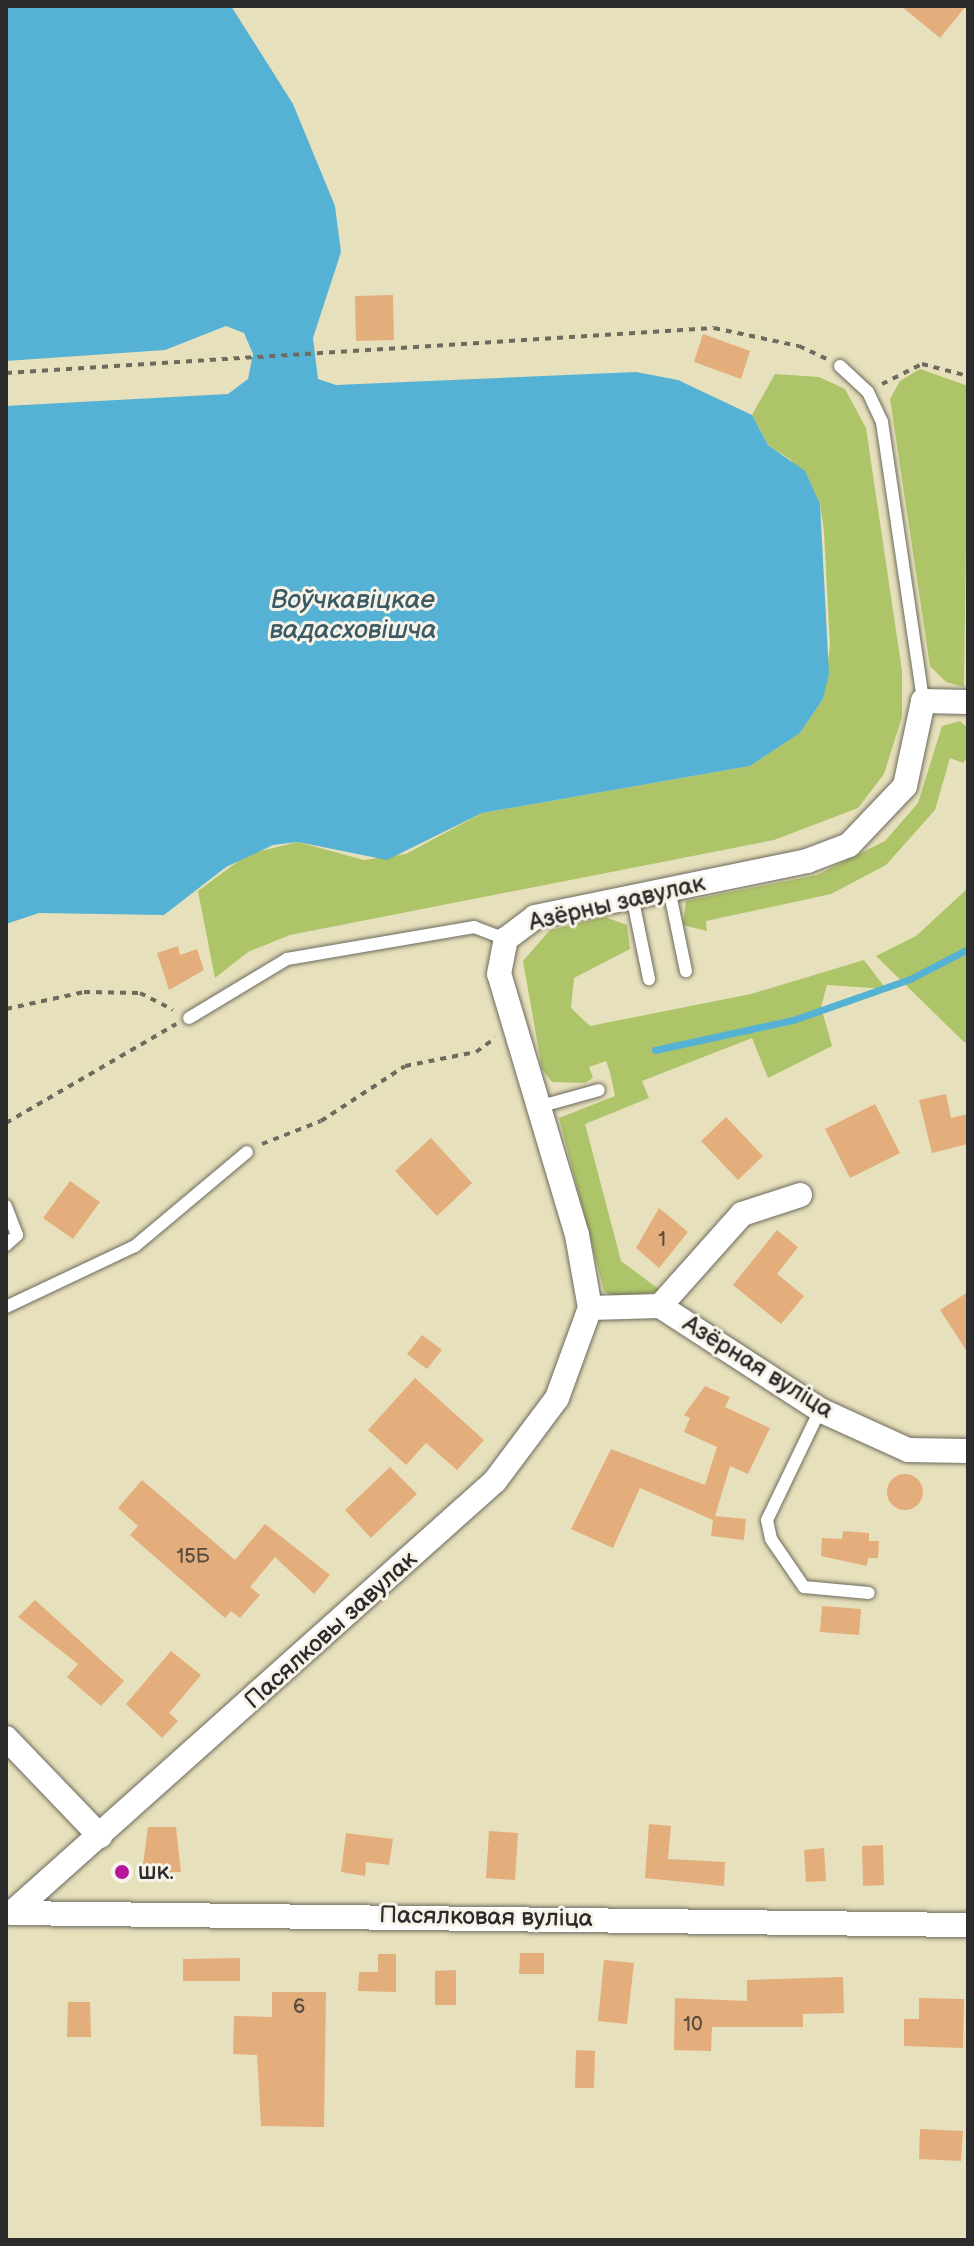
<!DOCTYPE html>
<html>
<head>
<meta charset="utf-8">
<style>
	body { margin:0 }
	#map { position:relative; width:974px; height:2246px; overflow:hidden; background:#e7e0bc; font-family:"Balsamiq Sans",sans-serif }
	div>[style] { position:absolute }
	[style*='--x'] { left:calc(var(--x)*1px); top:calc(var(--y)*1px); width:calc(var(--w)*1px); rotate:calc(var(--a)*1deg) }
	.green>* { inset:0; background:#aec469 }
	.water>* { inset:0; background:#56b2d4 }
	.stream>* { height:7px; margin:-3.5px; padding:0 3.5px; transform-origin:3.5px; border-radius:3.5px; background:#56b2d4 }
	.building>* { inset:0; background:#e4ad7c }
	.round { border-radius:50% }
	.path>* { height:4px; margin-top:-2px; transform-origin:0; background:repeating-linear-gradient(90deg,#6d6a5e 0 6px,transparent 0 12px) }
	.roads { filter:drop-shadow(0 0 2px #6d6a5e) drop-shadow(0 0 2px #6d6a5e) }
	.lane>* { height:12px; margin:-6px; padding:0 6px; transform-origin:6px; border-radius:6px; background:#fff }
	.street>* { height:24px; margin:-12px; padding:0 12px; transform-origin:12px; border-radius:12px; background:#fff }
	.dots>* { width:22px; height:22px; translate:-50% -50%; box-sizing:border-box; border:4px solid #f7f3e8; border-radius:50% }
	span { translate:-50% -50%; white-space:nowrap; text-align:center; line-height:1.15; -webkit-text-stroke:6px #f7f3e8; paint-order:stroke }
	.number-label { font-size:20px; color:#594c3f }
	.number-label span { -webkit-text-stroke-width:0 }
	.street-label { font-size:24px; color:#2b2b2b }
	.poi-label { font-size:24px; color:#2b2b2b }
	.left { translate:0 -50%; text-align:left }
	.water-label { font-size:26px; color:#3a5a66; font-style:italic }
	.frame { position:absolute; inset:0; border:8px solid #2b2b2b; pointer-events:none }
</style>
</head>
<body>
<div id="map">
	<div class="green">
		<div style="clip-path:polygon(920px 369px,968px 386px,964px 687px,946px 682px,930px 666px,890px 399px,900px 381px)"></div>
		<div style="clip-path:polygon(775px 374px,819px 377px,845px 389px,866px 428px,902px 671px,902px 717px,884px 774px,858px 808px,774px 840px,290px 935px,248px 952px,215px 978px,198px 891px,248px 854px,298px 842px,364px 860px,406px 854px,482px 813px,750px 766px,800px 733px,823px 699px,830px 646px,824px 531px,820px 504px,791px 460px,768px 445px,752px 415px)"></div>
		<div style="clip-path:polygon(960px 721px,968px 728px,968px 756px,963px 763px,950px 758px,935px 810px,886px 865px,831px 894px,706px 921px,707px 931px,683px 925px,686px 901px,817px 875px,885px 841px,918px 803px,942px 726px)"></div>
		<div style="clip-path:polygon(968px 888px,968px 1042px,964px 1042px,876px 956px,916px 936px)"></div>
		<div style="clip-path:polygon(605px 917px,627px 925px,630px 949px,574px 978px,571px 1008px,590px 1026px,751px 994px,864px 960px,886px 989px,827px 985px,821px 1007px,832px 1046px,768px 1078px,752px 1038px,642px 1081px,649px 1098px,585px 1124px,621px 1261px,660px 1290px,623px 1302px,604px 1291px,559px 1118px,615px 1096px,610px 1072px,606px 1061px,589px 1067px,593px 1078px,585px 1083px,552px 1082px,542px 1069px,523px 961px,550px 930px)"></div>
	</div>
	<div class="water">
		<div style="clip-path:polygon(6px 6px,231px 6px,293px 104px,335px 206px,341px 252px,313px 338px,318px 379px,336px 385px,636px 372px,678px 380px,752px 415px,768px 445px,805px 471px,820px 504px,829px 674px,823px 699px,800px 733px,750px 766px,482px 813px,387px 860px,298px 842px,273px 845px,226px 867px,164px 915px,39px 913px,6px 924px,6px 406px,228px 394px,248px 379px,253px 354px,244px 333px,226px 326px,165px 350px,6px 361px)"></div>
	</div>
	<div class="stream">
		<div style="--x:655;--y:1050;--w:141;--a:-12.3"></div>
		<div style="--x:793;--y:1020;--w:124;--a:-19.3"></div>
		<div style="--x:910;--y:979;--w:65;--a:-27.3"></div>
	</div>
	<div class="building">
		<div style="clip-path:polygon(901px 6px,966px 6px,940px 38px)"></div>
		<div style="clip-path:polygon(393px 295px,394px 340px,356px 341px,355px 296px)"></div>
		<div style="clip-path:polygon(703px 334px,750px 351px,741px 379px,694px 362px)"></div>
		<div style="clip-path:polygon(178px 946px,180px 955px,197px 949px,204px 970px,169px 990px,157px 953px)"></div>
		<div style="clip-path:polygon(946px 1094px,951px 1118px,968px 1114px,968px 1144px,932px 1153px,919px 1100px)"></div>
		<div style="clip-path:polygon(875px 1104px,900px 1153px,850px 1178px,825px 1129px)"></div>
		<div style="clip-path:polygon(726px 1117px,763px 1156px,738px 1180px,701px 1141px)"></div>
		<div style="clip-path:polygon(431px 1138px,472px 1183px,437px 1216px,395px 1171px)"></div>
		<div style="clip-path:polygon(70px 1181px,100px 1202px,73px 1239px,43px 1218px)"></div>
		<div style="clip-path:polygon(659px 1208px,688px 1232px,659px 1268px,636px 1248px)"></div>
		<div style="clip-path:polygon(777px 1230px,798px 1247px,777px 1274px,804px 1296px,781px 1324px,733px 1285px)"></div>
		<div style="clip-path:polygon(968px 1292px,968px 1353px,940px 1310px)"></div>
		<div style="clip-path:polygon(422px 1335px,442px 1350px,427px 1369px,407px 1354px)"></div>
		<div style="clip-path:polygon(415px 1378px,484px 1440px,457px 1470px,426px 1443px,406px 1465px,368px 1430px)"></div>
		<div style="clip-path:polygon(705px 1386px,730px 1397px,725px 1407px,770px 1428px,748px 1474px,730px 1466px,715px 1516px,746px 1519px,744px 1540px,711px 1536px,713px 1520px,640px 1488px,613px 1548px,571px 1529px,611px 1449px,705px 1485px,717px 1447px,684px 1432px,690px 1418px,684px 1415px)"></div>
		<div style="clip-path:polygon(390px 1467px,417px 1494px,371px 1538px,345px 1510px)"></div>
		<div class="round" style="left:887px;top:1474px;width:36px;height:36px"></div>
		<div style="clip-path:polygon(142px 1480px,235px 1560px,265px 1524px,330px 1575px,314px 1594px,275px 1557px,250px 1587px,260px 1595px,240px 1618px,231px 1611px,225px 1618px,130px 1535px,138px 1526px,118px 1508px)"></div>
		<div style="clip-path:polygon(843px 1531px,869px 1533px,869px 1541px,879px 1541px,878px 1558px,868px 1558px,867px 1566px,821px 1556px,822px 1538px,842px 1539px)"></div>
		<div style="clip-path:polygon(35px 1600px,124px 1681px,101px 1706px,67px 1677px,78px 1664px,18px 1617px)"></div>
		<div style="clip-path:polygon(822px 1606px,861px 1609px,859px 1635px,820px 1632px)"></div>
		<div style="clip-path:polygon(171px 1651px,201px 1675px,169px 1713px,178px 1721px,162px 1738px,126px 1704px)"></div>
		<div style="clip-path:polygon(649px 1824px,671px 1826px,668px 1859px,725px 1862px,724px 1886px,645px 1878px)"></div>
		<div style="clip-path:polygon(148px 1827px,176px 1827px,181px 1872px,142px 1872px)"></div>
		<div style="clip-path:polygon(489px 1831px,518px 1833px,515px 1880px,486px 1878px)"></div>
		<div style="clip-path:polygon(346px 1833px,393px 1839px,389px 1865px,366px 1862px,365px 1876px,341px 1872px)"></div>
		<div style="clip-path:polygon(883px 1845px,884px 1885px,863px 1886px,862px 1846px)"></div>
		<div style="clip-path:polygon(824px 1848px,826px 1881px,806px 1882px,804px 1850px)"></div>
		<div style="clip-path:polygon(520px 1953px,544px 1953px,544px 1974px,519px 1974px)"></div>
		<div style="clip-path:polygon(378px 1954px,396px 1954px,396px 1992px,358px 1991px,359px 1972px,378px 1972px)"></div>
		<div style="clip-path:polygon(240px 1958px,240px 1981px,183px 1981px,183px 1959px)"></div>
		<div style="clip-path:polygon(604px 1960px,634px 1963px,627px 2024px,598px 2021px)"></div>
		<div style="clip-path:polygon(456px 1970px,456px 2005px,435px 2005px,435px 1971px)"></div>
		<div style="clip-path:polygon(843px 1977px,844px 2013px,803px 2014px,803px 2027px,712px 2027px,711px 2051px,674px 2050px,675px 1998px,747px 2001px,747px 1980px)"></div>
		<div style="clip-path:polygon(272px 1992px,326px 1992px,324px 2127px,261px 2126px,257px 2055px,233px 2054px,234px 2016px,272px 2017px)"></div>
		<div style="clip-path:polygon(919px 1998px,964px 1999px,963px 2048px,904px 2046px,904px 2019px,919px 2019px)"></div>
		<div style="clip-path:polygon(68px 2002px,90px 2002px,91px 2037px,67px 2037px)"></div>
		<div style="clip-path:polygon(576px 2050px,595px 2051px,594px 2088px,575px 2088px)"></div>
		<div style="clip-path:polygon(920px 2129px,963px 2131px,961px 2161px,919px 2159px)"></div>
	</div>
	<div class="path">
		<div style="--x:6;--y:373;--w:709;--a:-3.64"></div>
		<div style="--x:714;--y:328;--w:87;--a:12"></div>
		<div style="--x:799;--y:346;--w:31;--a:25"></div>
		<div style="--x:882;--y:384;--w:45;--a:-26.6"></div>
		<div style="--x:922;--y:364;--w:48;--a:14.6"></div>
		<div style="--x:6;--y:1009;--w:80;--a:-12.3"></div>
		<div style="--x:84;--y:992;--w:56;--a:1"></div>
		<div style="--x:140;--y:993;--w:37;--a:27"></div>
		<div style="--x:6;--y:1123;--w:197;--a:-30.2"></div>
		<div style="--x:262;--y:1144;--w:63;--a:-21.3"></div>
		<div style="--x:321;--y:1121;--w:100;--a:-33.2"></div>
		<div style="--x:405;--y:1066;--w:72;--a:-11.2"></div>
		<div style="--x:476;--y:1052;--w:24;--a:-36"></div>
	</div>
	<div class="roads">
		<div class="lane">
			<div style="--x:840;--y:366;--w:38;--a:43"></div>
			<div style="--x:868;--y:392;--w:33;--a:65"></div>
			<div style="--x:882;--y:422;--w:282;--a:81.6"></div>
			<div style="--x:669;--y:889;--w:84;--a:78.3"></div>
			<div style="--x:632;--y:896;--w:85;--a:78.4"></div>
			<div style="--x:189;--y:1018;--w:114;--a:-31"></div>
			<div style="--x:287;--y:959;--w:190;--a:-9.7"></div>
			<div style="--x:474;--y:927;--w:34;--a:21"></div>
			<div style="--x:538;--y:1107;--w:63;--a:-15.6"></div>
			<div style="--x:6;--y:1245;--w:15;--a:-42"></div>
			<div style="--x:17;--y:1235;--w:31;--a:-111"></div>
			<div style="--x:6;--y:1307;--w:143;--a:-25.3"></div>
			<div style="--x:135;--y:1246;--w:146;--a:-40"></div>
			<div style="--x:820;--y:1410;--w:122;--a:115.7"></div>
			<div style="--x:767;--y:1520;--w:19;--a:78"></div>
			<div style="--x:771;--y:1539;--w:58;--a:55.5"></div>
			<div style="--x:804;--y:1587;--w:65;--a:5.3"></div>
		</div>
		<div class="street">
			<div style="--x:660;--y:1306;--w:123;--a:-48.3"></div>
			<div style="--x:742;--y:1214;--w:61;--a:-18.1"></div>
			<div style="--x:590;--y:1308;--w:70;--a:-1.6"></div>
			<div style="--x:660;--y:1306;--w:191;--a:33"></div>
			<div style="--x:820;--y:1410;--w:97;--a:24.4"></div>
			<div style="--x:908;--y:1450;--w:60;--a:1"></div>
			<div style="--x:6;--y:1738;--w:136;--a:46.2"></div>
			<div style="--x:15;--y:1910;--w:644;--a:-41.79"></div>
			<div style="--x:495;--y:1481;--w:104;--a:-53.2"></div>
			<div style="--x:557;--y:1398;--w:96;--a:-69.9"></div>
			<div style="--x:590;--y:1308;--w:74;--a:-100.1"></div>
			<div style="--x:577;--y:1235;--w:272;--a:-106.6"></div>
			<div style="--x:499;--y:974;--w:36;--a:-79"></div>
			<div style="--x:506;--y:939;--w:36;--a:-37"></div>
			<div style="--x:535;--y:917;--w:278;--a:-11.6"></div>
			<div style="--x:807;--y:861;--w:45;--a:-20.9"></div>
			<div style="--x:849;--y:845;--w:81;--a:-46.5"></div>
			<div style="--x:905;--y:786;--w:87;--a:-78"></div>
			<div style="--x:923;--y:701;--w:45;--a:1.3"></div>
			<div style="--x:11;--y:1913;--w:957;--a:0.72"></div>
		</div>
	</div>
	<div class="dots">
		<div style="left:122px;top:1872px;background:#b5179e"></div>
	</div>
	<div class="number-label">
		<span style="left:662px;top:1240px">1</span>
		<span style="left:193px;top:1557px">15Б</span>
		<span style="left:299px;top:2007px">6</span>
		<span style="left:693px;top:2025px">10</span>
	</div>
	<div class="street-label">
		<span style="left:617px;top:903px;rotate:-13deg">Азёрны завулак</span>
		<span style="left:758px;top:1367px;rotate:32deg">Азёрная вуліца</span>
		<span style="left:331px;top:1630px;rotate:-42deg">Пасялковы завулак</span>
		<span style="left:486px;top:1917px;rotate:1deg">Пасялковая вуліца</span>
	</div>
	<div class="poi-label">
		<span class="left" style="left:138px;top:1872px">шк.</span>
	</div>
	<div class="water-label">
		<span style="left:353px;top:616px">Воўчкавіцкае<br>вадасховішча</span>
	</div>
	<div class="frame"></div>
</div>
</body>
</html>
